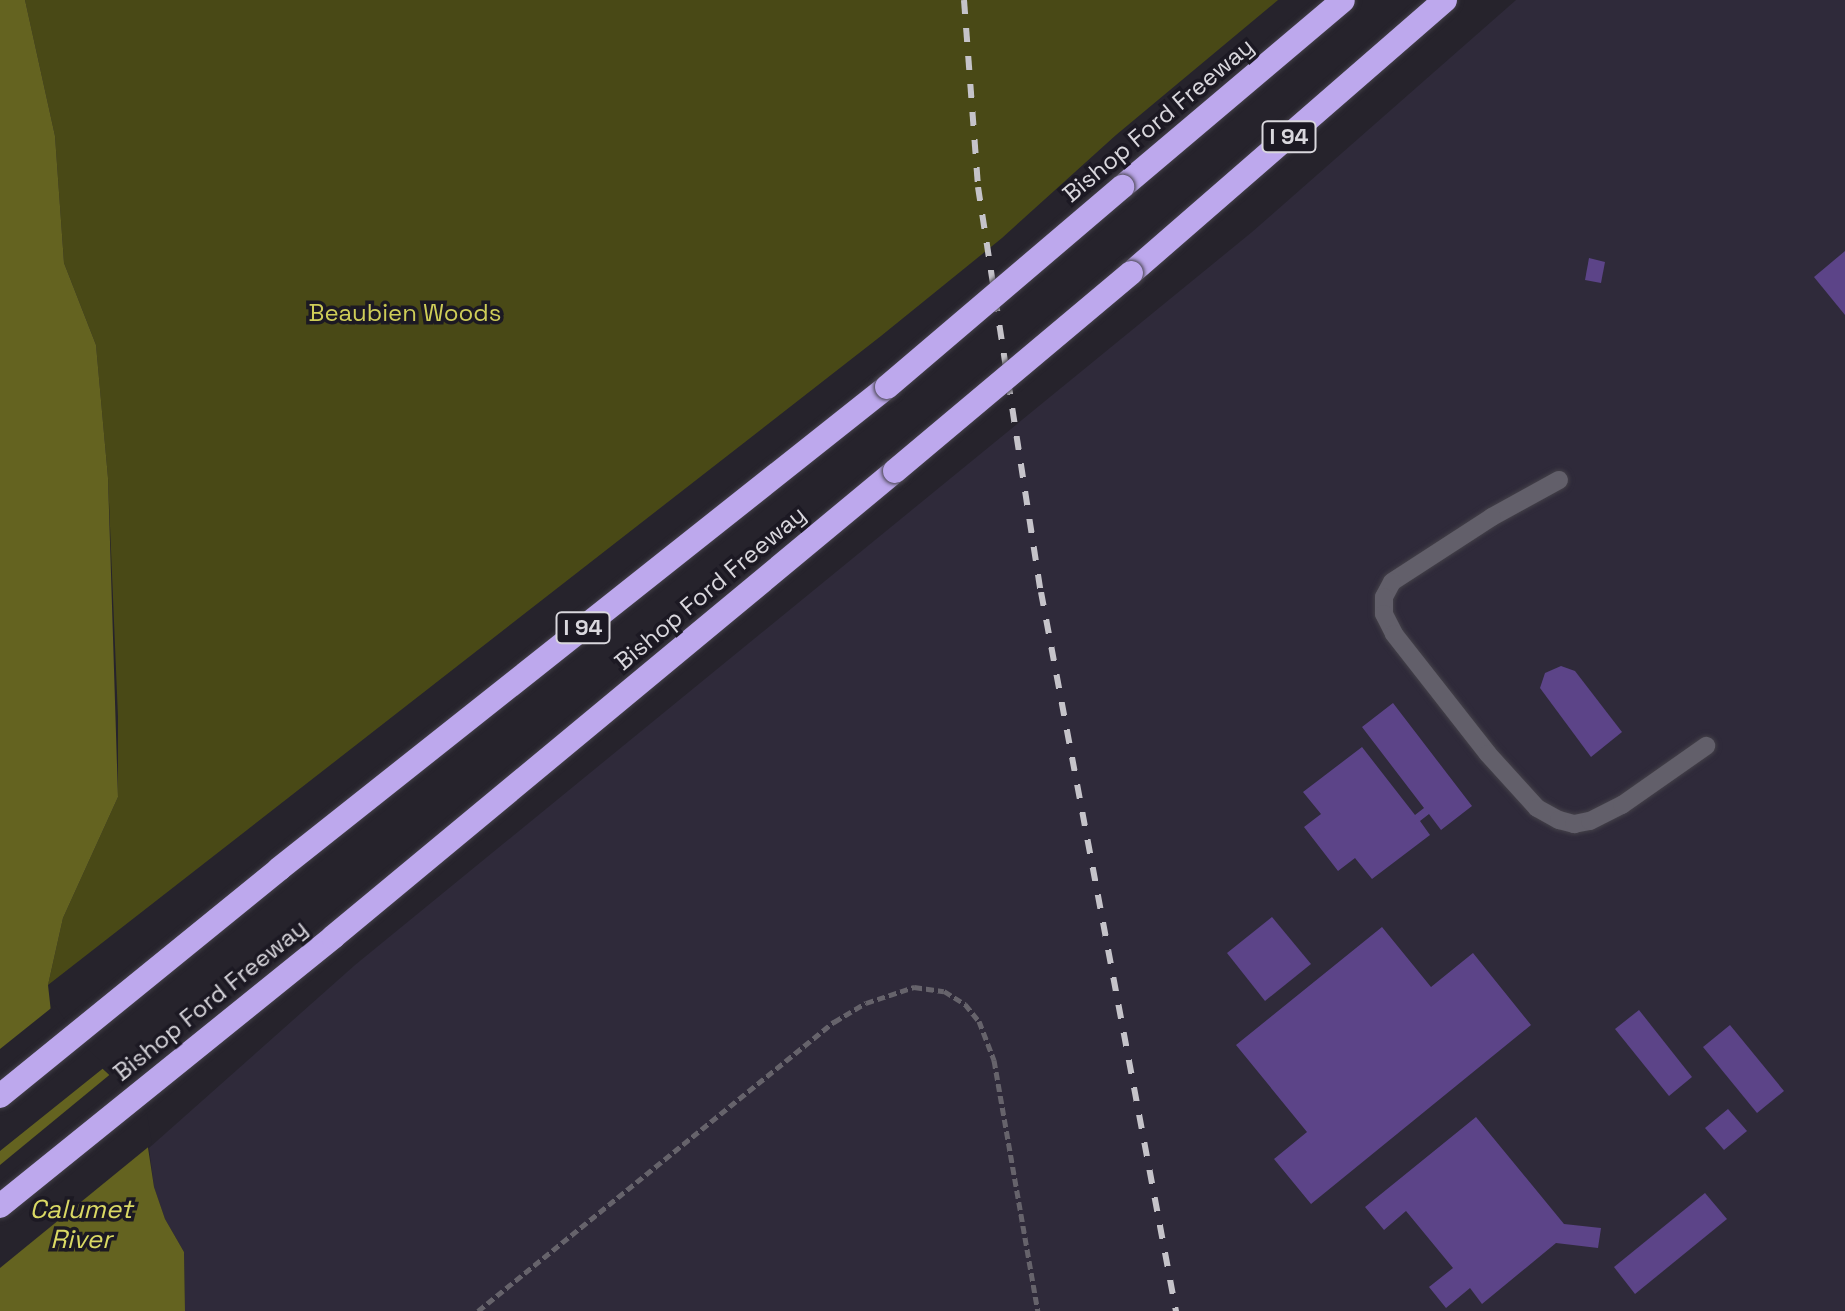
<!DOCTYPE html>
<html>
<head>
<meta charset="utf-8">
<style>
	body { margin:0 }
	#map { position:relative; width:1845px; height:1311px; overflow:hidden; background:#26232c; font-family:"Space Grotesk",sans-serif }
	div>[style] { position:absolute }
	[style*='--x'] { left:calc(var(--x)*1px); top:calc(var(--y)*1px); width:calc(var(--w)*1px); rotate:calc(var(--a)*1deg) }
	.built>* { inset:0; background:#2f2a3a }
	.green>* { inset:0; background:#494916 }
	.water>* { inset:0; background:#646320 }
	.pier>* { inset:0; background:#26232c }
	.building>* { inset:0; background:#5c4488 }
	.path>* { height:5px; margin-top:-2.5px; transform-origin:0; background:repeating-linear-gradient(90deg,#66636b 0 8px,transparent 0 12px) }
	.roads { filter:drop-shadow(0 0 2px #444149) drop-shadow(0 0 2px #444149) }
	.lane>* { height:18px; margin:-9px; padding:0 9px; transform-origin:9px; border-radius:9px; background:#625f6a }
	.highway>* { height:24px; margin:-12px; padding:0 12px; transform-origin:12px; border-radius:12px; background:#bda8ed }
	.rail>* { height:6px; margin-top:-3px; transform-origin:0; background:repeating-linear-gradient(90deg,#c5c3c9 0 14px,transparent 0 28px) }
	.bridges { filter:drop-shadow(0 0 2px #444149) drop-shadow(0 0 2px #444149) }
	.highway-bridge>* { height:24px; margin:-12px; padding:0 12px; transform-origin:12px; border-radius:12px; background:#bda8ed }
	span { translate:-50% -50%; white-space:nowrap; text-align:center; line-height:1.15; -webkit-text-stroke:7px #1c1923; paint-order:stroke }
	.shield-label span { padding:2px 6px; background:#1c1923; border:2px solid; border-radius:6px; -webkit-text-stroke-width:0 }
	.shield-label { font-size:22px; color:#d9d7dd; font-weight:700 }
	.street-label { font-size:24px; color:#d9d7dd }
	.park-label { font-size:24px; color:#cecd58 }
	.water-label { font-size:26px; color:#dad964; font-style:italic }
</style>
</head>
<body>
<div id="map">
	<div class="built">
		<div style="clip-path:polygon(1516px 0,1845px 0,1845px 1311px,185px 1311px,184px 1252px,165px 1219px,154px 1187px,149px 1148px,355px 965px,1252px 232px)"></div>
	</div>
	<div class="green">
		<div style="clip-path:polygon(25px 0,1278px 0,1116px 135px,1002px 238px,881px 336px,48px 985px,63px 918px,118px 797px,118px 717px,108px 478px,96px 345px,64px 263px,55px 136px)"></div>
	</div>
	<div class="water">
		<div style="clip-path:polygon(0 0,25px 0,55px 136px,64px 263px,96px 345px,108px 478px,118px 797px,63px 918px,48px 985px,51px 1012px,77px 1045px,133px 1097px,143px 1115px,154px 1187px,165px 1219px,184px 1252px,185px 1311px,0 1311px)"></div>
	</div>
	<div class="pier">
		<div style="clip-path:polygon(55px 1005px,80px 1042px,106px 1066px,0 1151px,0 1049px)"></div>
		<div style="clip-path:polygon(113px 1072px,137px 1095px,147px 1114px,152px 1144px,0 1268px,0 1165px)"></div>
	</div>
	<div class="building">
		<div style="clip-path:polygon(1845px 251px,1845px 315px,1814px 277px)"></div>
		<div style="clip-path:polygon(1589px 258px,1605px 262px,1601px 283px,1585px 280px)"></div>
		<div style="clip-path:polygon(1561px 666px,1575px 671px,1622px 732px,1591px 757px,1540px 688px,1545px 673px)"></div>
		<div style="clip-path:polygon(1393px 703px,1472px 806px,1441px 830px,1429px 814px,1420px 821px,1430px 835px,1372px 879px,1355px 858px,1338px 871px,1304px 827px,1321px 814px,1303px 792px,1362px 747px,1415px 815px,1424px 808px,1362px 727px)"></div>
		<div style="clip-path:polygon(1272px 917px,1311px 964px,1265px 1001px,1227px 953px)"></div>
		<div style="clip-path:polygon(1382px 927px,1431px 987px,1473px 953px,1531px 1025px,1311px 1204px,1274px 1159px,1307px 1132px,1236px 1045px)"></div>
		<div style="clip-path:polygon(1639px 1010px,1692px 1077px,1669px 1096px,1615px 1029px)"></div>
		<div style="clip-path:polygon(1730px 1025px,1784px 1091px,1757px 1113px,1703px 1047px)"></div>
		<div style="clip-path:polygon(1728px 1109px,1747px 1131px,1724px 1150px,1705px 1128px)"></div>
		<div style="clip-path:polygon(1476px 1117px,1564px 1224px,1601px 1228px,1598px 1248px,1556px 1243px,1482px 1304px,1470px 1288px,1446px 1308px,1429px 1287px,1453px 1268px,1406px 1211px,1384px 1230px,1365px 1207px)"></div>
		<div style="clip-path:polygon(1705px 1193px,1727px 1219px,1635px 1294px,1614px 1267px)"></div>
	</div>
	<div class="path">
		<div style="--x:478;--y:1311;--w:459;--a:-39.1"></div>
		<div style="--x:834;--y:1022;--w:37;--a:-31"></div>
		<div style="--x:866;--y:1003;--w:51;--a:-18.4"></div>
		<div style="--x:914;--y:987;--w:30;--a:8"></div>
		<div style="--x:944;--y:991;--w:25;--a:32"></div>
		<div style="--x:965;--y:1004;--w:22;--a:51"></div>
		<div style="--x:979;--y:1021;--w:42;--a:69"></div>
		<div style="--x:994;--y:1060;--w:255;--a:80.1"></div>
	</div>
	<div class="roads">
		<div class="lane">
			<div style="--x:1559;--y:480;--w:77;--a:151.1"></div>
			<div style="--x:1492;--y:517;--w:119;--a:147"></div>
			<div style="--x:1392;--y:582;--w:17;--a:118"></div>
			<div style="--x:1384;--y:597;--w:17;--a:90"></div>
			<div style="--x:1384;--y:614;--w:22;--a:63"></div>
			<div style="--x:1394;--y:634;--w:152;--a:51.9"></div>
			<div style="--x:1488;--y:754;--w:73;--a:47.8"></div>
			<div style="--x:1537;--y:808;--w:25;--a:29"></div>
			<div style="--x:1559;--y:820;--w:16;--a:15"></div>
			<div style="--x:1574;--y:824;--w:16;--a:-11"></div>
			<div style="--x:1590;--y:821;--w:36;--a:-27"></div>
			<div style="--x:1622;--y:805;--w:103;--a:-35.1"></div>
		</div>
		<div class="highway">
			<div style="--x:1122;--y:187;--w:289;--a:-40.2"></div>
			<div style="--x:1131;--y:273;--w:416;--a:-41"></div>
			<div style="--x:0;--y:1096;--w:360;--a:-39.1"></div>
			<div style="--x:279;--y:869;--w:776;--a:-38.41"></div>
			<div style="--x:0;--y:1206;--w:428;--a:-38.9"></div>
			<div style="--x:333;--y:937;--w:730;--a:-39.66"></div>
		</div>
	</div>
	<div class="rail">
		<div style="--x:964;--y:0;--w:188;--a:85.7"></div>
		<div style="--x:978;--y:187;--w:410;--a:81.2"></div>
		<div style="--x:1041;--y:592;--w:732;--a:79.37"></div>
	</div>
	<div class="bridges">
		<div class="highway-bridge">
			<div style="--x:887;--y:387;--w:309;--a:-40.4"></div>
			<div style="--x:895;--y:471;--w:308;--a:-40"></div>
		</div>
	</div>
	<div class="shield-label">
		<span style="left:1289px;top:137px">I 94</span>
		<span style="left:583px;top:628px">I 94</span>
	</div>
	<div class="street-label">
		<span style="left:1158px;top:120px;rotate:-40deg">Bishop Ford Freeway</span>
		<span style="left:710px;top:588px;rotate:-40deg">Bishop Ford Freeway</span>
		<span style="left:210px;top:1000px;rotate:-39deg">Bishop Ford Freeway</span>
	</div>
	<div class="park-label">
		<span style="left:405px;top:313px">Beaubien Woods</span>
	</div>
	<div class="water-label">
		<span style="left:81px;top:1225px">Calumet<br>River</span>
	</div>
</div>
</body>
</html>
